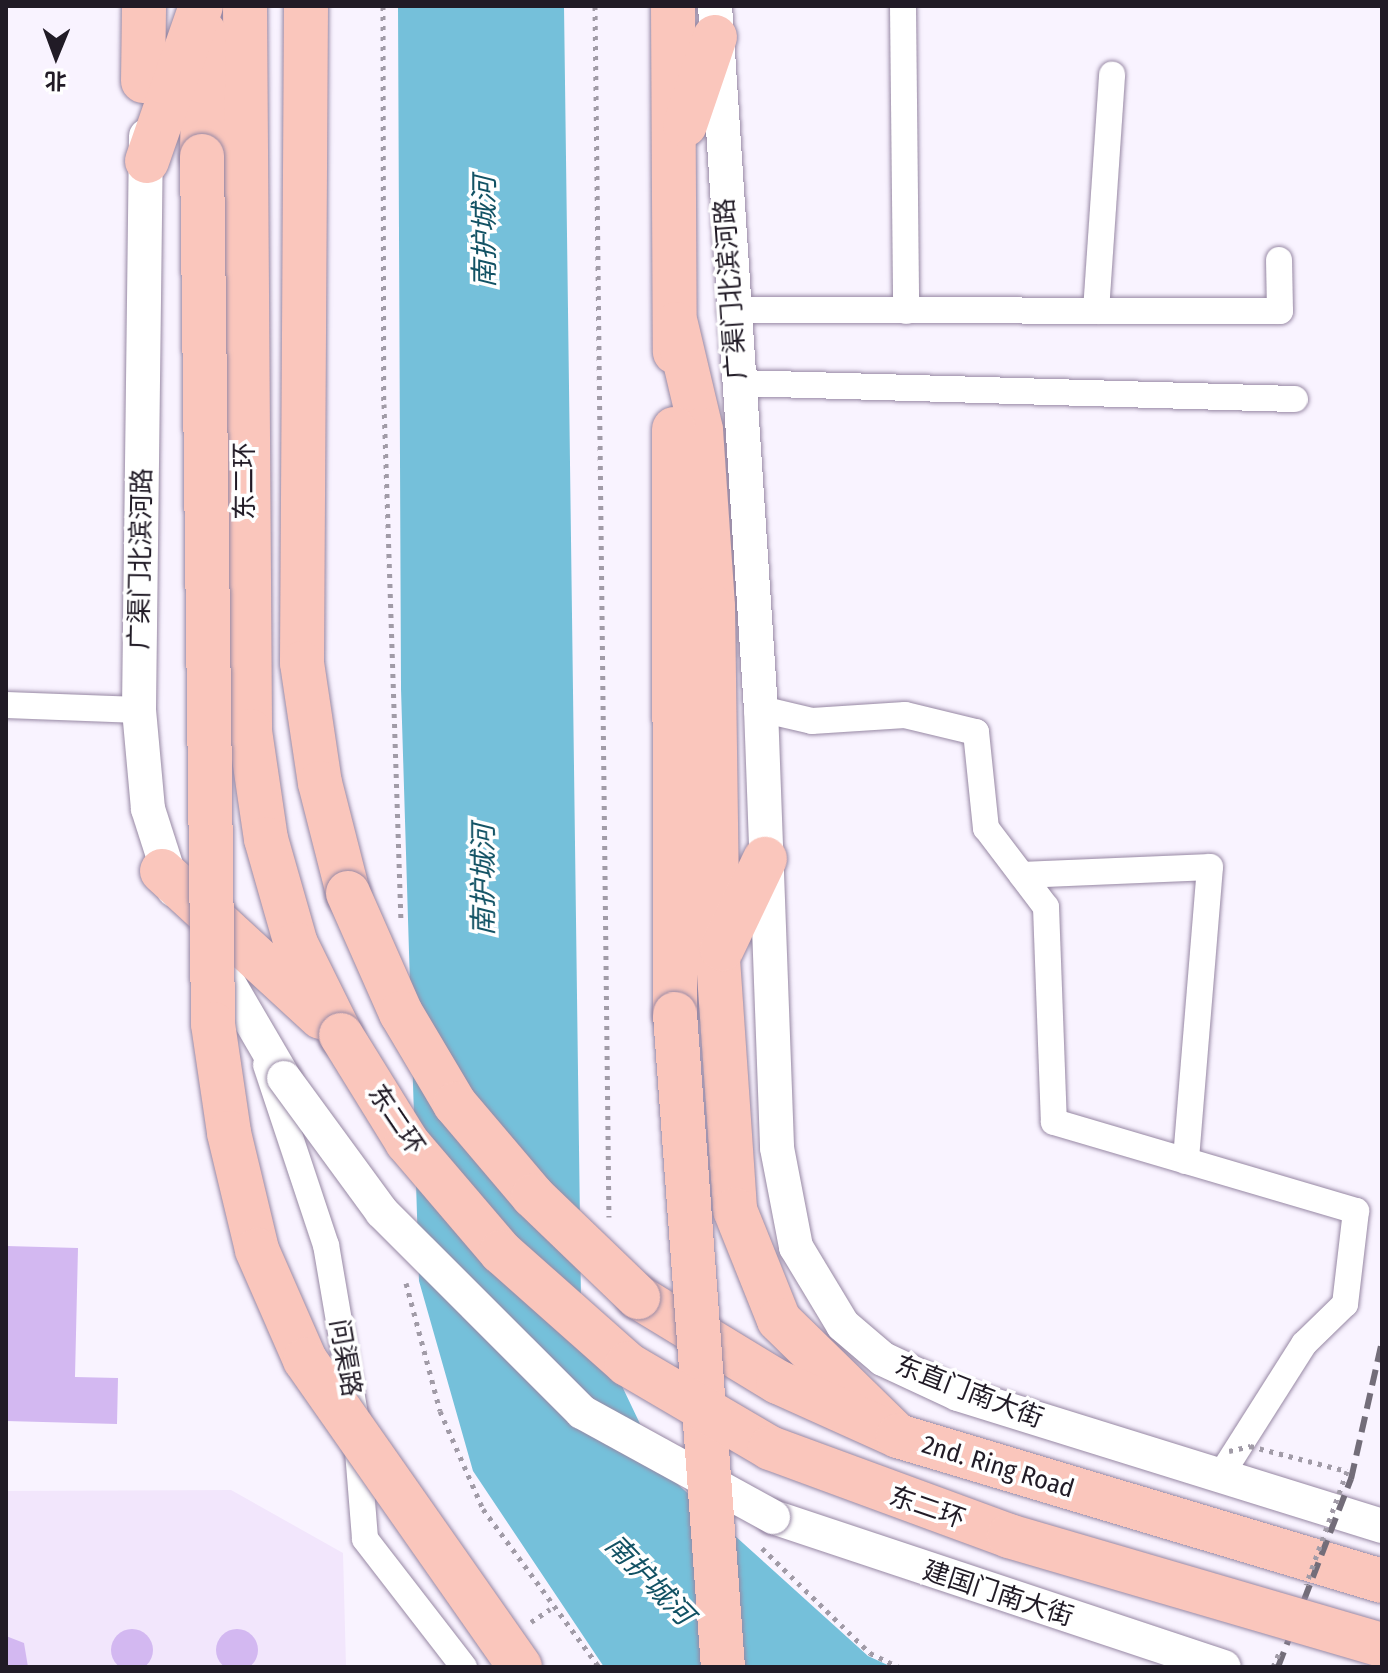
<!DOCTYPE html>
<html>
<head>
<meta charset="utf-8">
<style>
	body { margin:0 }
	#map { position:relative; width:1388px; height:1673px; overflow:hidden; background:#f9f3ff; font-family:"Fira Sans Condensed","Noto Sans SC",sans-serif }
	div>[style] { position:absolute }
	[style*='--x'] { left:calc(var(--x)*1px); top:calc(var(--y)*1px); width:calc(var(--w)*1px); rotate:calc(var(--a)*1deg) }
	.built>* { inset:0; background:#f2e6fc }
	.water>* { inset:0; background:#75c0da }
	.building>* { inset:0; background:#d3b8f1 }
	.round { border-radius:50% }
	.path>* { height:5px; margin-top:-2.5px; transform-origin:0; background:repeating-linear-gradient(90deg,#a19ba7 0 4px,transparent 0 10px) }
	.roads { filter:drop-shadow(0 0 2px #9788a4) drop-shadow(0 0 2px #9788a4) }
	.minor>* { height:26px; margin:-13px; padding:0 13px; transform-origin:13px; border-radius:13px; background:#fff }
	.tertiary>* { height:34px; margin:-17px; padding:0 17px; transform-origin:17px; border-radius:17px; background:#fff }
	.trunk>* { height:44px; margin:-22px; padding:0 22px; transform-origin:22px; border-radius:22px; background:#fac6bc }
	.rail>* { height:6px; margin-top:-3px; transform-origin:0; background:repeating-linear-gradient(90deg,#736d79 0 16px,transparent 0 24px) }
	.path-bridge>* { height:5px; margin-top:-2.5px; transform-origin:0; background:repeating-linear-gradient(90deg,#a19ba7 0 4px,transparent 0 10px) }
	.bridges { filter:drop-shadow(0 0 2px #9788a4) drop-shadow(0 0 2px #9788a4) }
	.tertiary-bridge>* { height:34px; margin:-17px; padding:0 17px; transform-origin:17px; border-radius:17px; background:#fff }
	.trunk-bridge>* { height:44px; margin:-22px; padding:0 22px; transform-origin:22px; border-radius:22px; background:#fac6bc }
	span { translate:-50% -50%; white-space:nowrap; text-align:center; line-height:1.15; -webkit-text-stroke:7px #fff; paint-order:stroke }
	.street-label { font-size:26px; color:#211b26 }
	.water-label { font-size:28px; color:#125264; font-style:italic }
	.frame { position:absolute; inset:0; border:8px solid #211b26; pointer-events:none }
	.north { position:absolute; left:16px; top:16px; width:80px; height:80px; -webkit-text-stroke:6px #fff; paint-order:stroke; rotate:181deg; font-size:22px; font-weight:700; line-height:32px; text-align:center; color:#211b26 }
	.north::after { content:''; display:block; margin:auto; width:28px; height:36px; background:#211b26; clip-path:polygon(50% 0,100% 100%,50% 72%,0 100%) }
</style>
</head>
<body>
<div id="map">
	<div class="built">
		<div style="clip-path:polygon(231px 1490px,343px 1553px,346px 1667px,6px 1667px,6px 1491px)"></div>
	</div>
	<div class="water">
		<div style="clip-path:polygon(398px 6px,564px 6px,581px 1300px,662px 1470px,868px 1656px,892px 1667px,604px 1667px,473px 1471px,419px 1281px,401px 689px)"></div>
	</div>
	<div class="building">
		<div style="clip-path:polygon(6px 1246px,78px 1248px,75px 1377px,118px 1378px,117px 1424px,6px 1421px)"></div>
		<div class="round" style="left:111px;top:1629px;width:42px;height:42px"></div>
		<div class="round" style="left:216px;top:1629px;width:42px;height:42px"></div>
		<div style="clip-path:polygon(6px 1636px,24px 1643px,28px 1667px,6px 1667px)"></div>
	</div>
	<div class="path">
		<div style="--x:383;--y:6;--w:398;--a:89.9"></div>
		<div style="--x:384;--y:404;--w:517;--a:88.12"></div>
		<div style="--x:595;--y:6;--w:1211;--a:89.34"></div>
		<div style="--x:406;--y:1283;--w:132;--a:75.1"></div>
		<div style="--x:440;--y:1411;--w:107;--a:66.3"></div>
		<div style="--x:483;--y:1509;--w:196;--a:53.7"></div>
		<div style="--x:762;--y:1548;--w:151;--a:44.2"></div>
		<div style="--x:870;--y:1653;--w:32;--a:26"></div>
		<div style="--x:531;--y:1622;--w:23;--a:-34"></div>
	</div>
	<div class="roads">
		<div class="minor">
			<div style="--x:903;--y:6;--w:305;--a:89.4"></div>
			<div style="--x:730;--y:310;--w:550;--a:0.1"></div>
			<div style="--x:1280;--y:311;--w:51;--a:-91.1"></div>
			<div style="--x:1096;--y:311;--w:237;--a:-86.1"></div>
			<div style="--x:739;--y:383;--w:556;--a:1.65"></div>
			<div style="--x:6;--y:705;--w:133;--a:2.2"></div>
			<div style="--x:761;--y:709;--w:52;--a:13.2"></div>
			<div style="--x:812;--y:721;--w:93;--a:-3.7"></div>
			<div style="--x:905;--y:715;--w:73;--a:13.5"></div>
			<div style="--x:976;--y:732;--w:97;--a:84.1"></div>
			<div style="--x:986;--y:828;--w:99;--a:52.8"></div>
			<div style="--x:1046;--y:907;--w:215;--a:87.9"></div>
			<div style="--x:1054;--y:1122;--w:315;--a:16.4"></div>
			<div style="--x:1356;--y:1211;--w:94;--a:96.7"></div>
			<div style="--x:1345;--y:1304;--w:57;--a:135.7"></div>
			<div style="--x:1304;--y:1344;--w:159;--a:122.4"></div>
			<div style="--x:1022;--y:875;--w:188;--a:-2.4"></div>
			<div style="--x:1210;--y:867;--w:295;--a:94.7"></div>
			<div style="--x:266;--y:1065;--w:190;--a:71.6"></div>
			<div style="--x:326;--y:1245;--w:171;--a:80.3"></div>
			<div style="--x:355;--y:1414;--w:125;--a:85.4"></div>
			<div style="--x:365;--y:1539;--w:162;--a:52.3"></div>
		</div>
		<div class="tertiary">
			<div style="--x:715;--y:6;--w:705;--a:86.26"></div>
			<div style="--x:761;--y:709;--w:439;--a:87.9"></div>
			<div style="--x:777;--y:1148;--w:101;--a:79.1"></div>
			<div style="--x:796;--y:1247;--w:91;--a:58.9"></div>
			<div style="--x:843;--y:1325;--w:52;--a:40.4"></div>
			<div style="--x:883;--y:1359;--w:83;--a:25"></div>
			<div style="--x:958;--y:1394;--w:444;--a:17.3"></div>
			<div style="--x:146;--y:136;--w:574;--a:90.7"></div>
			<div style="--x:139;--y:710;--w:99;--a:84.8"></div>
			<div style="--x:148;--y:809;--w:85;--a:72.2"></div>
			<div style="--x:211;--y:953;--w:145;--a:59.7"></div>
			<div style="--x:773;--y:1517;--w:475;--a:18.4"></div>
		</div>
		<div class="trunk">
			<div style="--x:245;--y:6;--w:725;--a:89.6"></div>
			<div style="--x:250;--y:731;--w:109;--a:81.6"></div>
			<div style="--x:266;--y:839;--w:109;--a:74.1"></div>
			<div style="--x:296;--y:944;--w:102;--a:63.7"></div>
			<div style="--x:306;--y:6;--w:657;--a:90.35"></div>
			<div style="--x:302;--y:663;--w:121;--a:81.5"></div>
			<div style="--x:320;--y:783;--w:114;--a:75.7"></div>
			<div style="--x:673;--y:6;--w:346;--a:89.7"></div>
			<div style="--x:143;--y:81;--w:75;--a:-89.2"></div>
			<div style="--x:685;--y:125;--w:93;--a:-71.2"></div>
			<div style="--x:202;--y:156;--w:124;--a:-89.1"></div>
			<div style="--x:147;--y:161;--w:164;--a:-70.8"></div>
			<div style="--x:676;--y:324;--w:109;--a:76.7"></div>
			<div style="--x:701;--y:430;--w:177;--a:86.1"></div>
			<div style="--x:713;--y:607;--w:352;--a:89.2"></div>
			<div style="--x:718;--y:959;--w:252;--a:86.1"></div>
			<div style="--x:735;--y:1210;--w:118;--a:68.2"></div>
			<div style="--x:779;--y:1320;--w:166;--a:44.3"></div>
			<div style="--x:674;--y:429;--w:585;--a:89.9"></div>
			<div style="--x:162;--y:871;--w:216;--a:42.6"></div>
			<div style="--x:722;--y:949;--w:100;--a:-64.5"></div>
			<div style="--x:638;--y:1297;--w:164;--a:31.3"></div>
			<div style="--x:778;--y:1382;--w:132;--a:24.2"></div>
			<div style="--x:898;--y:1436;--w:505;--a:16.68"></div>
		</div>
	</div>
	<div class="rail">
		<div style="--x:1278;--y:1667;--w:202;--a:-68.8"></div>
		<div style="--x:1351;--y:1479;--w:141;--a:-77.3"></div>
	</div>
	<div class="path-bridge">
		<div style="--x:1229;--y:1451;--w:22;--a:-13"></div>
		<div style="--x:1250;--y:1446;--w:100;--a:14.5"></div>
		<div style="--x:1347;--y:1471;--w:121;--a:109.8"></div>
		<div style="--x:1273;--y:1667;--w:15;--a:-67"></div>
	</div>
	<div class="bridges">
		<div class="tertiary-bridge">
			<div style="--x:284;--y:1078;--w:166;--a:53.8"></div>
			<div style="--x:382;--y:1212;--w:283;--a:45"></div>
			<div style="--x:582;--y:1412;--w:218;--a:28.8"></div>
		</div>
		<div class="trunk-bridge">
			<div style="--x:202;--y:156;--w:868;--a:89.27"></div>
			<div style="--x:213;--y:1024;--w:110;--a:81.6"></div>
			<div style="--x:229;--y:1133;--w:120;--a:76.5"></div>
			<div style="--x:257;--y:1250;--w:120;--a:66.4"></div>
			<div style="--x:305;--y:1360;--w:375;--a:55"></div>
			<div style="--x:348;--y:893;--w:131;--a:66.2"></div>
			<div style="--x:401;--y:1013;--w:106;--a:59.3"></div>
			<div style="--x:455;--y:1104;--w:121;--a:49.7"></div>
			<div style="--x:533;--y:1196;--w:146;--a:43.9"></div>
			<div style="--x:675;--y:1014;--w:655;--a:85.8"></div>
			<div style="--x:341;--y:1035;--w:126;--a:58.3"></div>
			<div style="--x:407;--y:1142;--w:145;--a:49.5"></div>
			<div style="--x:501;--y:1252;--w:169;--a:41.6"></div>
			<div style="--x:627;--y:1364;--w:166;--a:30.4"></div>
			<div style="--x:770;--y:1448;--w:255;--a:20.2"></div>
			<div style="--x:1009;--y:1536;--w:389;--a:16.3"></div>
		</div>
	</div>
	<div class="street-label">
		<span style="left:731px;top:289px;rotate:-94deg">广渠门北滨河路</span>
		<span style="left:245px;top:481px;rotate:-90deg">东二环</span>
		<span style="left:141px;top:559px;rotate:-89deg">广渠门北滨河路</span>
		<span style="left:396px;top:1120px;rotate:56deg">东二环</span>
		<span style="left:345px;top:1358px;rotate:80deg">问渠路</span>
		<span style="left:969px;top:1392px;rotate:21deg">东直门南大街</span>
		<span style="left:998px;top:1467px;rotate:17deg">2nd. Ring Road</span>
		<span style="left:927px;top:1508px;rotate:19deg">东二环</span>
		<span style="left:998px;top:1594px;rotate:18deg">建国门南大街</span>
	</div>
	<div class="water-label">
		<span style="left:485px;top:232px;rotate:-90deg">南护城河</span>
		<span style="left:484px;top:880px;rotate:-90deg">南护城河</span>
		<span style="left:649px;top:1580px;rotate:46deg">南护城河</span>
	</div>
	<div class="frame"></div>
	<div class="north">北</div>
</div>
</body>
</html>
